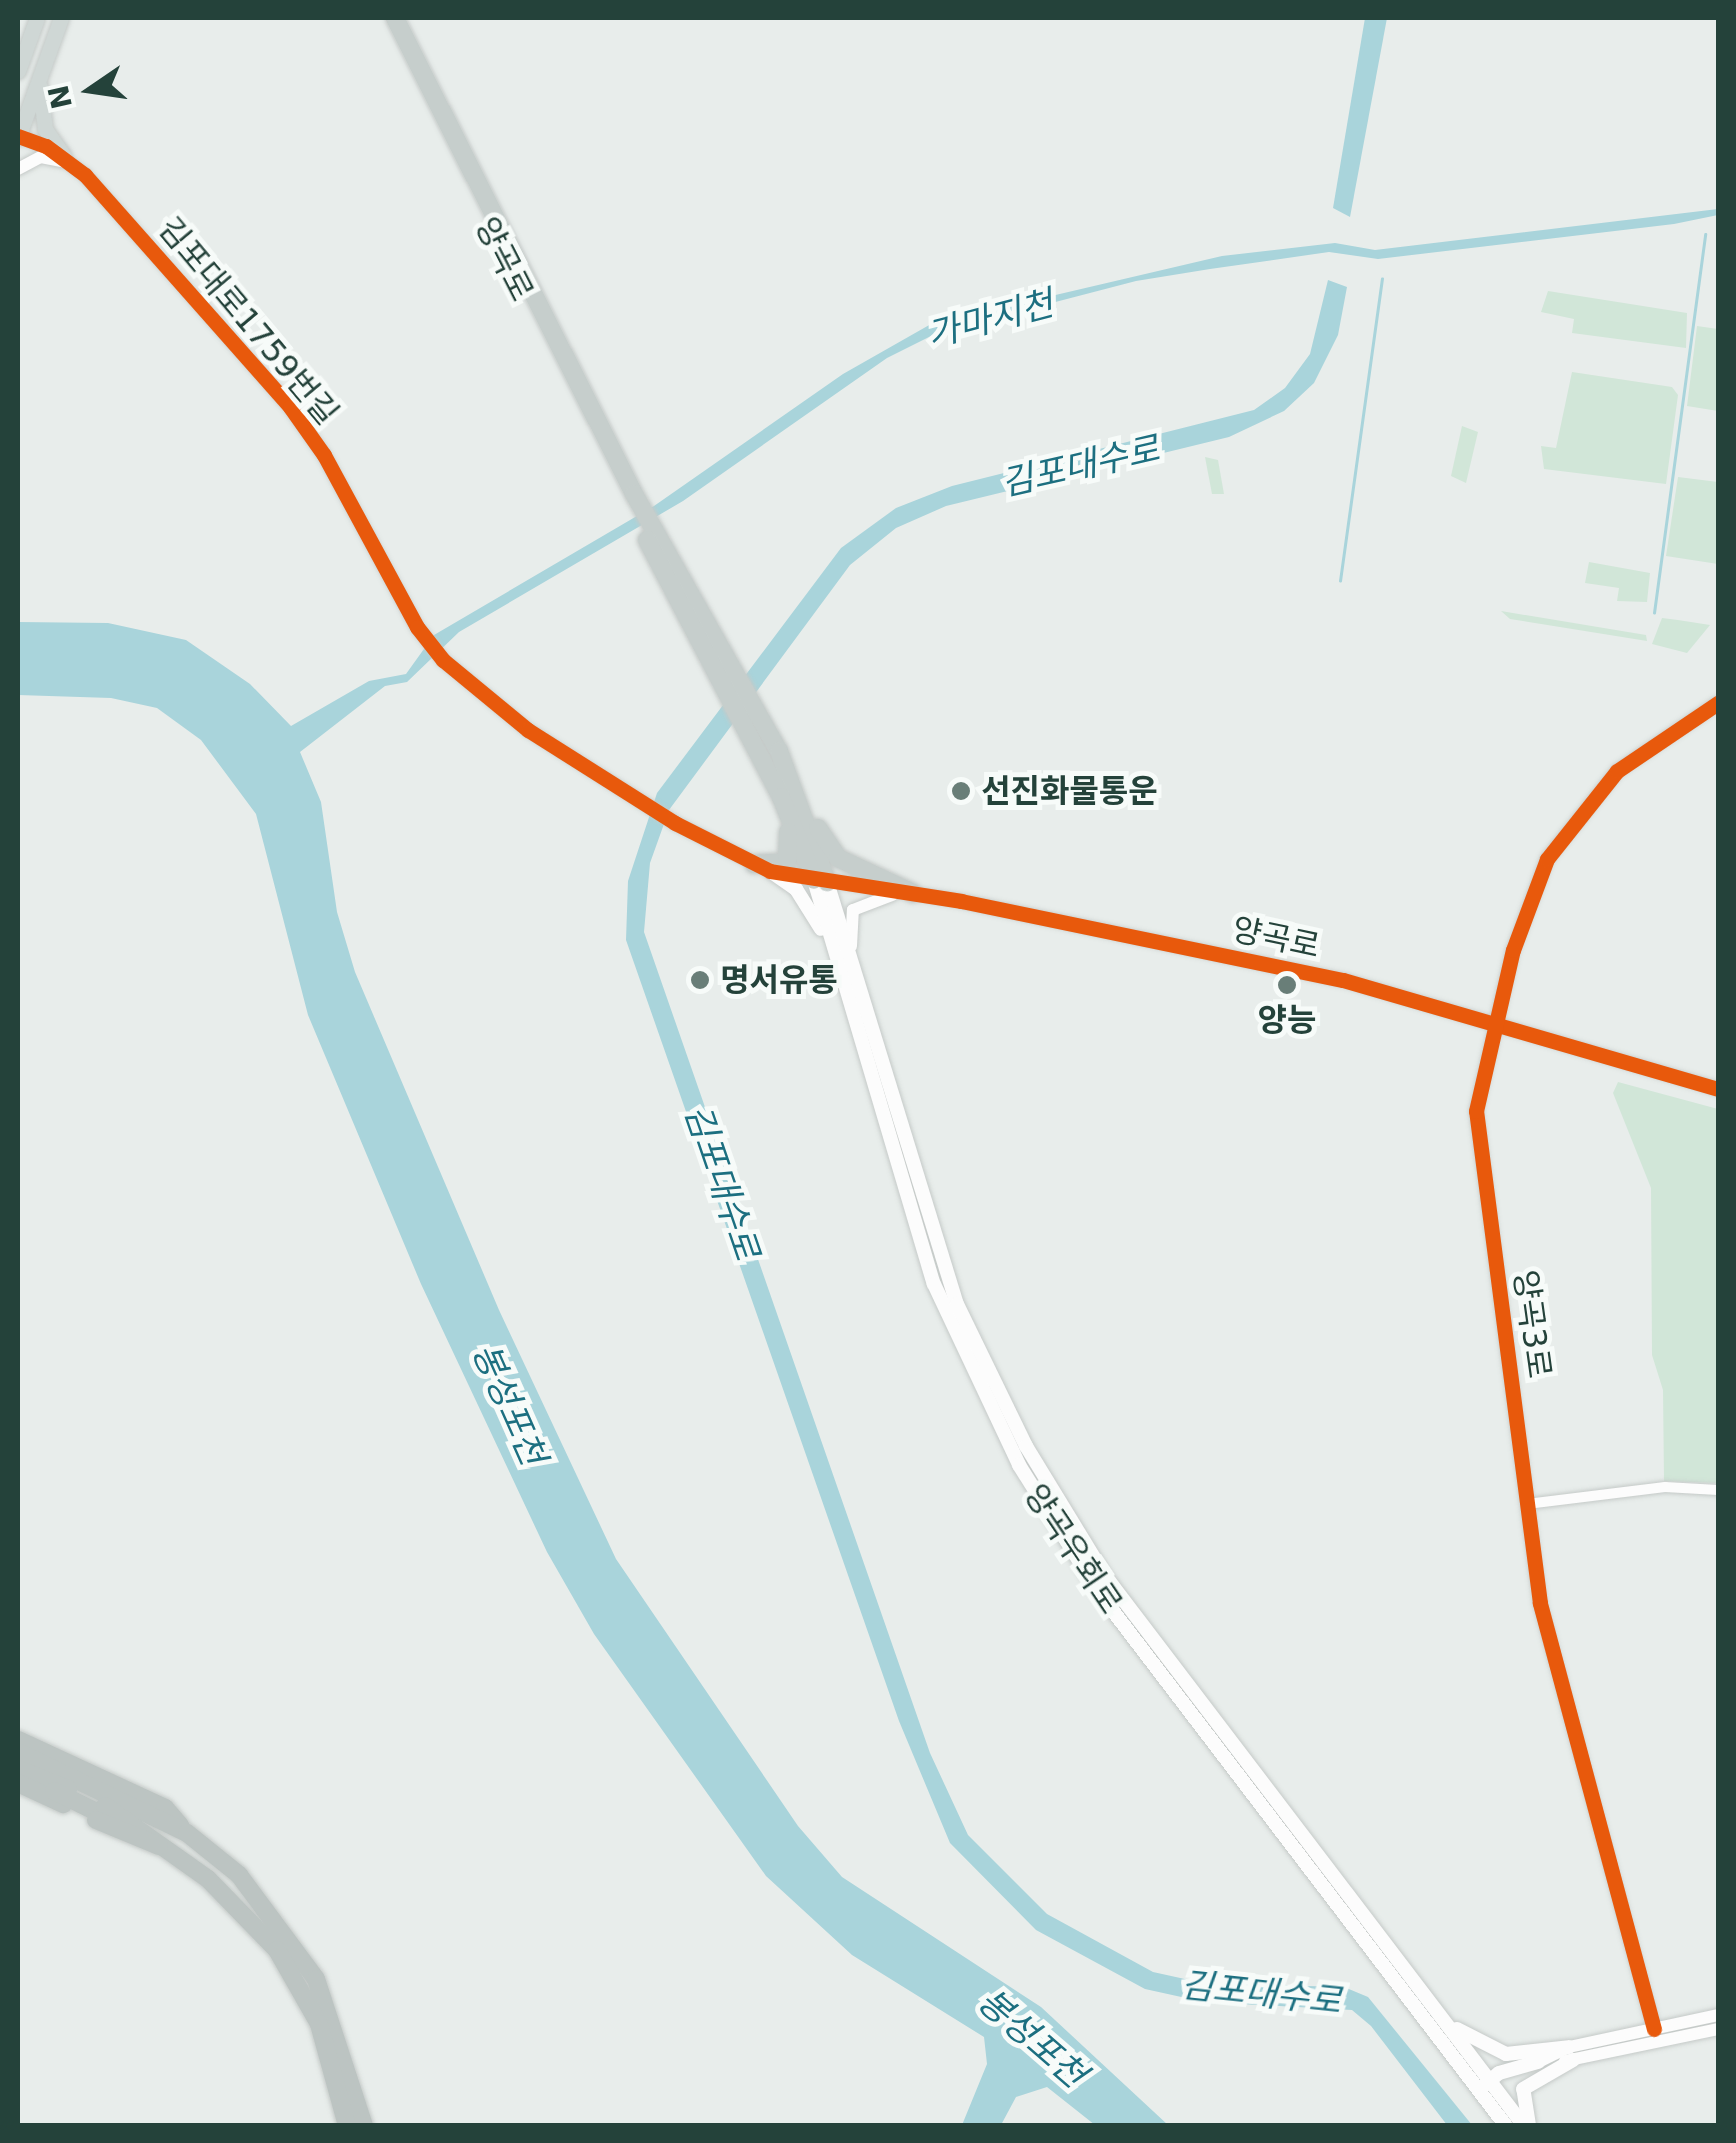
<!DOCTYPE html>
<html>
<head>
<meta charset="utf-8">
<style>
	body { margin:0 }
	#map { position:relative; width:1736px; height:2143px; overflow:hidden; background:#e8edeb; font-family:"DejaVu Sans","Noto Sans KR",sans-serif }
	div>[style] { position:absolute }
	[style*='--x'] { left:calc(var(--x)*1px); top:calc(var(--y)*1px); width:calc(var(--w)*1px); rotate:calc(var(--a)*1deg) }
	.green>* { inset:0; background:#d1e6d8 }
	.water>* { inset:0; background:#a9d4db }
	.stream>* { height:2.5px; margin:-1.25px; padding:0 1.25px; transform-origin:1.25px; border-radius:1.25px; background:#a9d4db }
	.roads { filter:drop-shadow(0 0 2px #c5cac8) drop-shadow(0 0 2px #c5cac8) }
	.minor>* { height:10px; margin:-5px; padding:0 5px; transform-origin:5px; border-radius:5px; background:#fcfcfc }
	.tertiary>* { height:12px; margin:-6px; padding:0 6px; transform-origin:6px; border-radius:6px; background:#fcfcfc }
	.secondary>* { height:14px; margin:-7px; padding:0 7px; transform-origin:7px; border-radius:7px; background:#fcfcfc }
	.primary>* { height:15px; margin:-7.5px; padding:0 7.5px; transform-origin:7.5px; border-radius:7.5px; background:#cfd7d5 }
	.trunk>* { height:18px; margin:-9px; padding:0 9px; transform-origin:9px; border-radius:9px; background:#c6cecc }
	.motorway>* { height:18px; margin:-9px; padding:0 9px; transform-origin:9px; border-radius:9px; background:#bcc4c2 }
	.cycleway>* { height:15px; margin:-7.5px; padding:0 7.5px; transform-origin:7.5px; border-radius:7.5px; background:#e8590c }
	.dots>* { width:28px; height:28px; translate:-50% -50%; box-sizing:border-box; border:5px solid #f7fbf9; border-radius:50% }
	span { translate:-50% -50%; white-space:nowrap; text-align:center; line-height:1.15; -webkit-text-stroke:10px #f7fbf9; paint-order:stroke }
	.street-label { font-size:32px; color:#24423a }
	.poi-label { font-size:32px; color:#24423a; font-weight:700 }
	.left { translate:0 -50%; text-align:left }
	.water-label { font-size:35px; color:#1c6f80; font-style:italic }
	.frame { position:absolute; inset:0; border:20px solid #24423a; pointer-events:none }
	.north { position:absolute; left:40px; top:40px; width:100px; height:100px; -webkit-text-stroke:8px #f7fbf9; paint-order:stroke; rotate:257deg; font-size:28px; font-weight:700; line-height:40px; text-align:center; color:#24423a }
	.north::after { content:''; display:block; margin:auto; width:35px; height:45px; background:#24423a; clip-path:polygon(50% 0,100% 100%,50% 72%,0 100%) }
</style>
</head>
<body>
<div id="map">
	<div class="green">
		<div style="clip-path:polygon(1548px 291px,1687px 313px,1686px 348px,1572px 333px,1574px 319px,1541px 312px)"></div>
		<div style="clip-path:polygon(1697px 326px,1718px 329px,1718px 411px,1687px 406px)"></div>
		<div style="clip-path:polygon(1572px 372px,1672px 387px,1678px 395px,1666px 484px,1544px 469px,1541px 446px,1556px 448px)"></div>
		<div style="clip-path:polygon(1462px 426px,1478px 432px,1466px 483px,1451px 476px)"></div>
		<div style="clip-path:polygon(1205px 457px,1218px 460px,1224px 494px,1212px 494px)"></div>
		<div style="clip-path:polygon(1678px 477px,1718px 482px,1718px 564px,1666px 556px)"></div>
		<div style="clip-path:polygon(1589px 562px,1650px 573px,1647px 602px,1617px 601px,1619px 588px,1585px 583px)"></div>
		<div style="clip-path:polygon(1501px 611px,1646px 635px,1647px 641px,1510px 619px)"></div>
		<div style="clip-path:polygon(1662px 618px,1678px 620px,1710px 625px,1687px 653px,1652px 644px)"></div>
		<div style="clip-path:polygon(1618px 1082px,1718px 1109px,1718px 1483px,1664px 1481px,1663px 1390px,1652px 1355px,1651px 1188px,1613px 1093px)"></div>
	</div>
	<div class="water">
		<div style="clip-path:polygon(1365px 18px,1387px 18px,1350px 217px,1333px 208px)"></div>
		<div style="clip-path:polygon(1718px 209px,1718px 215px,1674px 224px,1378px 259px,1329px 252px,1210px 269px,1136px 281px,937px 333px,887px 358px,683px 501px,459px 632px,407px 682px,385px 686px,300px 752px,321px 802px,337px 912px,355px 972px,499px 1310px,616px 1559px,798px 1826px,842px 1877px,1041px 2007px,1168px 2125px,1095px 2125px,1047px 2087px,1016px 2097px,1001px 2125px,962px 2125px,987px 2064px,984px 2037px,852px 1955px,766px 1876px,594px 1634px,547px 1552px,421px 1284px,308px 1015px,256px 814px,201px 740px,157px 708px,111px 698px,18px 695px,18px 622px,108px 623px,186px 640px,250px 684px,291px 726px,369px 681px,406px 674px,434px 635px,654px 506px,843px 374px,931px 324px,1222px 256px,1335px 243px,1375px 250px)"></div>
		<div style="clip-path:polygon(1328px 280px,1347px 287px,1338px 335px,1314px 383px,1284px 411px,1229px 437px,946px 506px,896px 528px,850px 565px,669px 810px,650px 863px,644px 932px,930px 1753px,968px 1835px,1047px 1914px,1153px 1972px,1203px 1983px,1344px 1987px,1368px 1997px,1472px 2125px,1447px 2125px,1371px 2026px,1352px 2010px,1204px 2002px,1145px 1989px,1036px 1930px,950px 1843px,899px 1721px,626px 940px,628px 881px,657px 793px,841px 548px,896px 508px,952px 486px,1254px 410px,1285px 388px,1310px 354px)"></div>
	</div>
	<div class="stream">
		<div style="--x:1340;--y:581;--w:305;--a:-82.1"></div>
		<div style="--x:1654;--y:613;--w:382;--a:-82.3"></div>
	</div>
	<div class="roads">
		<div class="minor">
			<div style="--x:1527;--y:1504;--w:139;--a:-7"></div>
			<div style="--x:1665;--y:1487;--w:53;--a:3.2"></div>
		</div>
		<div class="tertiary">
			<div style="--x:18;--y:136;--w:30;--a:20"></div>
			<div style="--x:46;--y:146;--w:49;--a:36.6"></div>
			<div style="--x:85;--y:175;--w:310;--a:48.5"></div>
			<div style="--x:290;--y:407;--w:59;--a:54.7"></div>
			<div style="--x:324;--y:455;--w:196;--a:61.6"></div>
			<div style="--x:417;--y:627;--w:42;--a:51.8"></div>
			<div style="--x:443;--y:660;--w:110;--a:39.5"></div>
			<div style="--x:528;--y:730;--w:174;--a:32.3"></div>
			<div style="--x:675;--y:823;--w:106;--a:26.8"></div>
			<div style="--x:770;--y:871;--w:193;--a:8.9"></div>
			<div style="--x:961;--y:901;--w:390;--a:11.7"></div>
			<div style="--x:1343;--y:980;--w:391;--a:16.2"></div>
			<div style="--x:18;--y:169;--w:26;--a:-28"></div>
			<div style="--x:41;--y:157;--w:25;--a:11"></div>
			<div style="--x:851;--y:946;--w:36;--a:-87"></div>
			<div style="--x:853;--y:910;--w:42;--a:-21"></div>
			<div style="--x:1654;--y:2029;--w:441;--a:-105"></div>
			<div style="--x:1540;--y:1603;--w:496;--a:-97.4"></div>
			<div style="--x:1476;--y:1111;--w:165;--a:-77.1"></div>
			<div style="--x:1513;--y:950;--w:97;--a:-69.5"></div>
			<div style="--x:1547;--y:859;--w:112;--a:-51.5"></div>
			<div style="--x:1617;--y:771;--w:122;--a:-34"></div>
			<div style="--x:1565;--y:2061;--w:156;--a:-11.8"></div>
			<div style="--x:1538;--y:2062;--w:34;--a:-26"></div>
			<div style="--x:1569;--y:2047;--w:152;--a:-12.1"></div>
		</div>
		<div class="secondary">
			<div style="--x:770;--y:871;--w:32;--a:35"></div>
			<div style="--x:796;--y:889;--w:47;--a:58"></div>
			<div style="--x:814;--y:880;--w:421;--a:73.5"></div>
			<div style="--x:934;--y:1284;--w:200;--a:64.8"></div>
			<div style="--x:1019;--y:1465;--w:152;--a:57.9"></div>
			<div style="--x:1100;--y:1594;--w:669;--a:52.65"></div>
			<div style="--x:827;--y:882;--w:442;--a:72.9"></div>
			<div style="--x:957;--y:1304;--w:158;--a:64.1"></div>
			<div style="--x:1026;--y:1446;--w:153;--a:58.6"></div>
			<div style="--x:1106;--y:1577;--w:690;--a:52.71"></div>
			<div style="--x:1457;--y:2029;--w:55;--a:27"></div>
			<div style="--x:1506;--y:2054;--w:63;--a:-6.3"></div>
			<div style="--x:1485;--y:2085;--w:18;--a:-41"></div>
			<div style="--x:1499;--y:2073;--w:41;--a:-15.8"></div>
			<div style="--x:1529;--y:2125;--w:36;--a:-99"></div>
			<div style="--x:1523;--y:2089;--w:58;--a:-30.1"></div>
		</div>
		<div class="primary">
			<div style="--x:18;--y:71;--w:56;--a:-70.3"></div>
			<div style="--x:40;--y:87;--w:42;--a:83.2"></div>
			<div style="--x:45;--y:129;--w:33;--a:55"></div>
			<div style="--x:18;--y:138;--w:127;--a:-70.3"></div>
		</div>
		<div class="trunk">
			<div style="--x:395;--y:18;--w:533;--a:63.34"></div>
			<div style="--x:634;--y:494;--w:295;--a:60.6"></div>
			<div style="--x:779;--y:751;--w:140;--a:69.9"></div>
			<div style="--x:647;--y:540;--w:290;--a:62.5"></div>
			<div style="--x:781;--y:797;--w:89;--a:68.3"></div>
			<div style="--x:818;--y:828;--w:36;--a:56"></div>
			<div style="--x:838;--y:858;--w:83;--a:25"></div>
			<div style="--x:754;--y:864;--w:33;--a:-3"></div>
			<div style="--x:787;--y:862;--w:30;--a:-88"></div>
		</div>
		<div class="motorway">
			<div style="--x:18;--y:1740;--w:162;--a:24.8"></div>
			<div style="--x:165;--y:1808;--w:23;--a:49"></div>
			<div style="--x:18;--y:1752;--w:187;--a:25.6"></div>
			<div style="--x:187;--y:1833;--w:67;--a:38.9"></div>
			<div style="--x:239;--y:1875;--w:129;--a:53.5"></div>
			<div style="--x:316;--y:1979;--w:155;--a:71.9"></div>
			<div style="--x:18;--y:1769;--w:54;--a:21.8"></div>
			<div style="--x:18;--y:1783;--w:50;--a:25"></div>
			<div style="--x:54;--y:1791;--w:64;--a:26.2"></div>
			<div style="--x:105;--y:1806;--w:126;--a:35.3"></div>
			<div style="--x:208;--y:1879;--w:99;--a:45.8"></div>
			<div style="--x:277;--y:1950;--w:85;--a:60.4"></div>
			<div style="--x:319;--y:2024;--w:106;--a:74.6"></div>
			<div style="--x:96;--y:1820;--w:68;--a:22.4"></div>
		</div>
	</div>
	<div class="cycleway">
		<div style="--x:18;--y:136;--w:30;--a:20"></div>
		<div style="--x:46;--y:146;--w:49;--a:36.6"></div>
		<div style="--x:85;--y:175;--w:310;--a:48.5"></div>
		<div style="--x:290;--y:407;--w:59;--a:54.7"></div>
		<div style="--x:324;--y:455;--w:196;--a:61.6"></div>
		<div style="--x:417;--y:627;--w:42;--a:51.8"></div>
		<div style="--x:443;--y:660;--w:110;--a:39.5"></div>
		<div style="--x:528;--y:730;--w:174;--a:32.3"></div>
		<div style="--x:675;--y:823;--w:106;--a:26.8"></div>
		<div style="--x:770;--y:871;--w:193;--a:8.9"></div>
		<div style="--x:961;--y:901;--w:390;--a:11.7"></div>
		<div style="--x:1343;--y:980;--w:391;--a:16.2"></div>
		<div style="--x:1654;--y:2029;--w:441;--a:-105"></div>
		<div style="--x:1540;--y:1603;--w:496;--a:-97.4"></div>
		<div style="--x:1476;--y:1111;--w:165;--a:-77.1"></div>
		<div style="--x:1513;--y:950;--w:97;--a:-69.5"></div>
		<div style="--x:1547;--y:859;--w:112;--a:-51.5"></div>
		<div style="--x:1617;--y:771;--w:122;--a:-34"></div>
	</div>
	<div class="dots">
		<div style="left:961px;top:791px;background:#697e78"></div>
		<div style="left:700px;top:980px;background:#697e78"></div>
		<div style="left:1287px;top:985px;background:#697e78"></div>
	</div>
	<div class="street-label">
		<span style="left:504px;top:259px;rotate:63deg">양곡로</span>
		<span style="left:248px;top:321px;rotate:50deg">김포대로1759번길</span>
		<span style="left:1276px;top:938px;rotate:12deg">양곡로</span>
		<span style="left:1532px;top:1324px;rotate:82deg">양곡3로</span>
		<span style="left:1073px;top:1549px;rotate:56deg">양곡우회로</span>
	</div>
	<div class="poi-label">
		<span class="left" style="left:981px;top:791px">선진화물통운</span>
		<span class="left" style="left:720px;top:980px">명서유통</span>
		<span style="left:1287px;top:1020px">양능</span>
	</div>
	<div class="water-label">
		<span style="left:990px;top:319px;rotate:-15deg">가마지천</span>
		<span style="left:1080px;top:466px;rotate:-13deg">김포대수로</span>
		<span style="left:722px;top:1182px;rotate:71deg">김포대수로</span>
		<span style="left:509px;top:1404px;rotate:66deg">봉성포천</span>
		<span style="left:1261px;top:1993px;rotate:6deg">김포대수로</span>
		<span style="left:1032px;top:2038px;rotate:41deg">봉성포천</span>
	</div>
	<div class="frame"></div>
	<div class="north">N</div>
</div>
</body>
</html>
